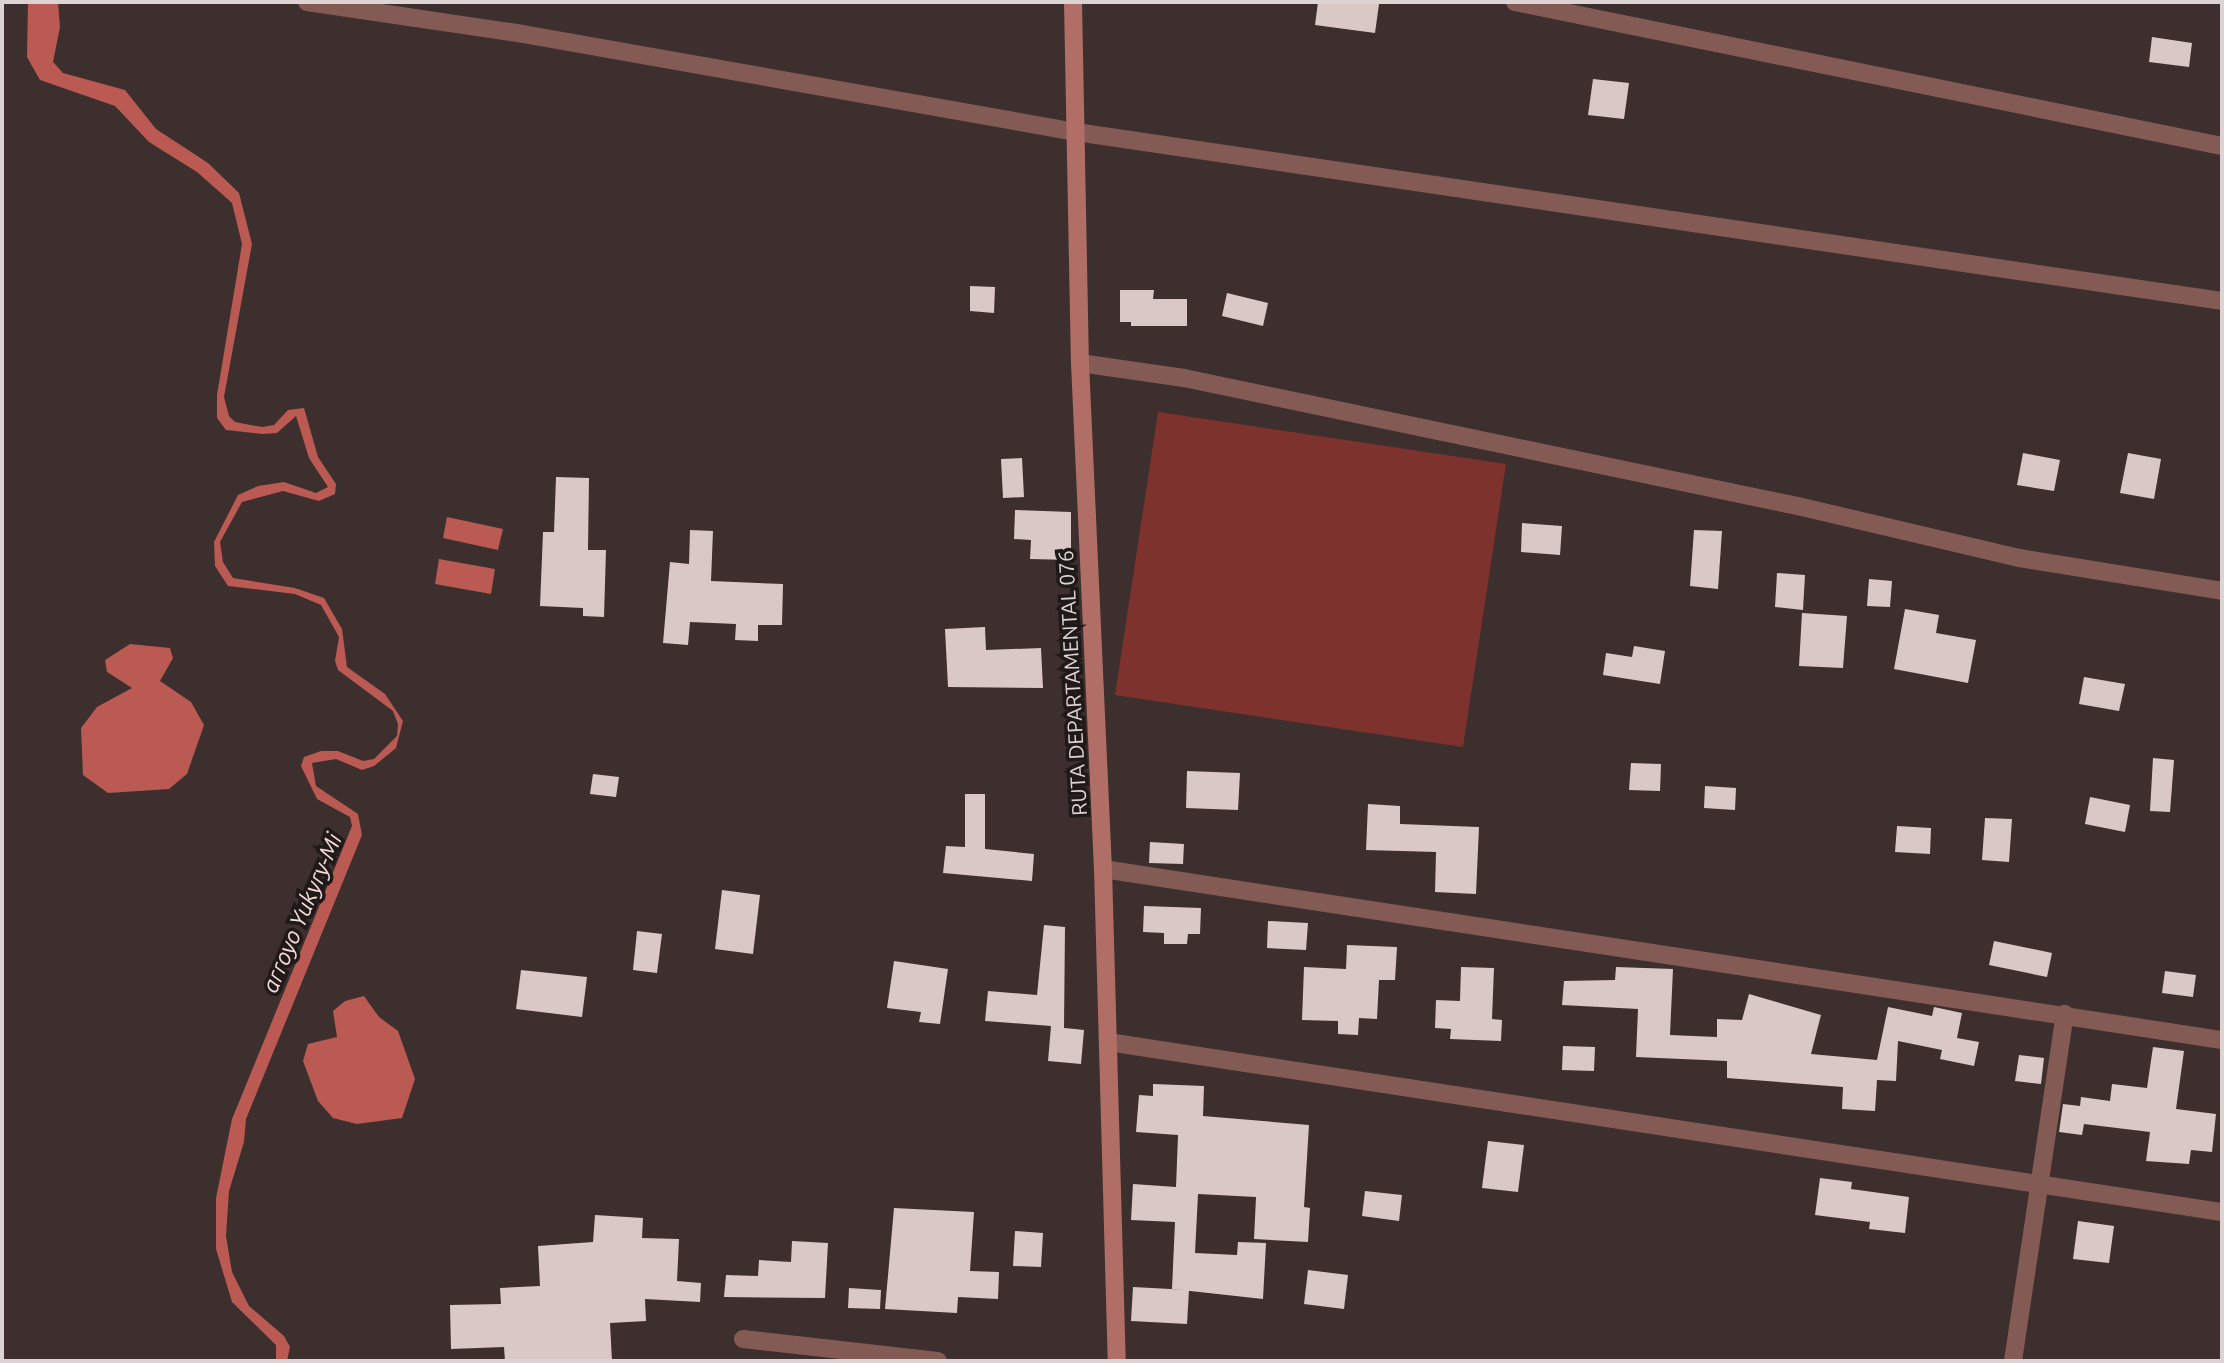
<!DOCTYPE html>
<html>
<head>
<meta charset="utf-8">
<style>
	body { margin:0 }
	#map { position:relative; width:2224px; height:1363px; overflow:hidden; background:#3d2f2e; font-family:Ubuntu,sans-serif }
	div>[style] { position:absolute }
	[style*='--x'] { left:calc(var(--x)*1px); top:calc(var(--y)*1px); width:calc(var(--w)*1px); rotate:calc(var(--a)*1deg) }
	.green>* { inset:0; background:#7e322d }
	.water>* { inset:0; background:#ba5a52 }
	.building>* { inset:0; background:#dac8c6 }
	.minor>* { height:18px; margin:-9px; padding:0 9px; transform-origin:9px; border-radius:9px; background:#845a55 }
	.secondary>* { height:18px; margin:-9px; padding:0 9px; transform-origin:9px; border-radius:9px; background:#b06e67 }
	span { translate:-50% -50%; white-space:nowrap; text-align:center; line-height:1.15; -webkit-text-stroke:7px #1f1918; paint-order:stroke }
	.street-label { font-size:21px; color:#dcd3d2 }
	.water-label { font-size:23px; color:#f6dbd7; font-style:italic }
	.frame { position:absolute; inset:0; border:4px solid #dcd3d2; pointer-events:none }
</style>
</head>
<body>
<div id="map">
	<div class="green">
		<div style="clip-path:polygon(1158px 412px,1506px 464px,1463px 747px,1115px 695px)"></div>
	</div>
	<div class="water">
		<div style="clip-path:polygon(28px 2px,58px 2px,60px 27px,53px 62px,63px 73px,125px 90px,156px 129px,208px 163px,239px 193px,252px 244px,224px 397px,229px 416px,235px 422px,262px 427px,274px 425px,288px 410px,304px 408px,318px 457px,336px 484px,335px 494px,319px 501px,283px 491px,242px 502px,220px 542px,223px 562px,233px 578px,295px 588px,324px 598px,342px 629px,347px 667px,385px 694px,403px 721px,396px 748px,374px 766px,362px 770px,336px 759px,312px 763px,316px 786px,358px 814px,362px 835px,246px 1119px,244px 1142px,229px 1191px,226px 1236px,232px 1272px,249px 1306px,284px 1336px,290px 1347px,287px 1361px,276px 1361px,276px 1345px,232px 1302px,216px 1249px,216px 1198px,232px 1119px,352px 826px,350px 817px,317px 799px,301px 766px,304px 757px,321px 751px,338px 751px,363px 761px,374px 759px,397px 736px,398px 724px,393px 711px,338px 670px,335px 661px,339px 637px,321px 605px,295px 594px,228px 586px,215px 566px,214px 542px,238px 495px,258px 486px,284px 482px,316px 493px,328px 487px,309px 458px,296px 416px,277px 433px,262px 434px,226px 430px,217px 418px,217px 395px,242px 244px,232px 203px,197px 172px,149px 142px,115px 106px,40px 80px,27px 57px)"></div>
		<div style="clip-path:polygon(447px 517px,503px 529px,498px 550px,443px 538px)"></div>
		<div style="clip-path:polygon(439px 559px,495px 569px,491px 594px,435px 584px)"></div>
		<div style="clip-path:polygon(130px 644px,170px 648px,173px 658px,160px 681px,191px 702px,204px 725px,187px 774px,169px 789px,108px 793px,83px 775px,81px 728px,97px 707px,132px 688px,107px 672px,105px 660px)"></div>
		<div style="clip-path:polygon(364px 996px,379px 1017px,398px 1031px,415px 1079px,402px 1118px,357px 1124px,333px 1118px,318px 1101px,303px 1061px,308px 1044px,337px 1037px,333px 1011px,345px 1001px)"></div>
	</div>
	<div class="building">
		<div style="clip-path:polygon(1318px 2px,1379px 4px,1375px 33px,1315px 25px)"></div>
		<div style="clip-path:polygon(2152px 37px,2192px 43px,2189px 67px,2149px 62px)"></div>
		<div style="clip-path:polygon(1593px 79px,1629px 83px,1624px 119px,1588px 115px)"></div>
		<div style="clip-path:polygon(970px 286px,995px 287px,994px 313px,970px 311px)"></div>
		<div style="clip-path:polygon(1120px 290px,1154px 290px,1153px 299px,1187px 299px,1187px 326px,1131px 326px,1131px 322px,1120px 322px)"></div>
		<div style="clip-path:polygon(1227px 293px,1268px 303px,1263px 326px,1222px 316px)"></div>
		<div style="clip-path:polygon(2023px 453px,2060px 460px,2054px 491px,2017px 485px)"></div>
		<div style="clip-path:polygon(2128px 453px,2161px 459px,2154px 499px,2120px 493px)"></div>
		<div style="clip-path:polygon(1022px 458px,1024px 497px,1003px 498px,1001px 459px)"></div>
		<div style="clip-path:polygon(556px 477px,589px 478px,588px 550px,606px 550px,604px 617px,583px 616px,583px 608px,540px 606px,543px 532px,554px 532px)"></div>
		<div style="clip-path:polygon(1015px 510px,1071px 512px,1071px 560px,1030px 559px,1031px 540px,1014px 539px)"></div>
		<div style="clip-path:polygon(1522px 523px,1562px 526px,1560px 555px,1521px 552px)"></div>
		<div style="clip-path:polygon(690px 530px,713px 531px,711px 581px,783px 584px,782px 625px,758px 625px,758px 641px,735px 640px,736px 624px,690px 622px,688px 645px,663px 643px,670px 562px,689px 564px)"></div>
		<div style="clip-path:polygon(1694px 530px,1722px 531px,1718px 589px,1690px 586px)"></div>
		<div style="clip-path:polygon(1777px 573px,1805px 575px,1803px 610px,1775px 607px)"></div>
		<div style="clip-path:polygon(1869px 579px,1892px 581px,1890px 607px,1867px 606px)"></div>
		<div style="clip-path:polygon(1905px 609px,1939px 615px,1936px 633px,1976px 640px,1968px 683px,1894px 669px)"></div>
		<div style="clip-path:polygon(1802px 613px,1847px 616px,1843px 668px,1799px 666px)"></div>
		<div style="clip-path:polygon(985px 627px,986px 650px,1041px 648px,1043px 688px,948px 687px,945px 629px)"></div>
		<div style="clip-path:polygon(1634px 646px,1665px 651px,1660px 684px,1603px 675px,1606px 653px,1632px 657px)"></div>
		<div style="clip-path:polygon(2084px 677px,2125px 684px,2119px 711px,2079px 704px)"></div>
		<div style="clip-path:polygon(2153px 758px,2174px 760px,2170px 812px,2150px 811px)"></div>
		<div style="clip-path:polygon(1631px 763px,1661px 764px,1660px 791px,1629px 790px)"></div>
		<div style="clip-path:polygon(1187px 771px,1240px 773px,1238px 810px,1186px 808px)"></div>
		<div style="clip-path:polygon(593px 774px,619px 777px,616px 797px,590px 794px)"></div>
		<div style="clip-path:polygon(1705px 786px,1736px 788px,1735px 810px,1704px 808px)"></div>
		<div style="clip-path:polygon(965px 794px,985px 794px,985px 849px,1034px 854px,1032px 881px,943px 873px,946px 846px,965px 847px)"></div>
		<div style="clip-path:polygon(2090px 797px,2130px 805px,2125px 832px,2085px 824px)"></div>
		<div style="clip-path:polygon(1368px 804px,1400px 806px,1400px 824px,1479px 827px,1476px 894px,1435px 892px,1436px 852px,1366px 850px)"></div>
		<div style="clip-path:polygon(1985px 818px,2012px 819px,2009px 862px,1982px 860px)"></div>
		<div style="clip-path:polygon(1897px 826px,1931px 828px,1930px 854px,1895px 852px)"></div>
		<div style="clip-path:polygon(1150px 842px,1184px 844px,1183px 864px,1149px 863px)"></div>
		<div style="clip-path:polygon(722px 890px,760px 895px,753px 954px,715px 949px)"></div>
		<div style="clip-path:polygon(1144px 906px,1201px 908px,1200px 934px,1188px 934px,1187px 944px,1164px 944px,1164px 933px,1143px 932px)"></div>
		<div style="clip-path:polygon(1268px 921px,1308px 923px,1306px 950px,1267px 948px)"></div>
		<div style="clip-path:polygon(1044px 925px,1065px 927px,1064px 1028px,1055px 1027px,1084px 1030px,1081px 1064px,1048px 1061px,1051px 1026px,985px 1021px,988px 991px,1037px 995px)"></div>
		<div style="clip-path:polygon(637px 931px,662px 934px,657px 973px,633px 970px)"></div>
		<div style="clip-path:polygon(1994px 941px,2052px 953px,2047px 977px,1989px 965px)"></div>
		<div style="clip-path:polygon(1347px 945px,1397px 947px,1395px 980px,1379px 980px,1377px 1019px,1359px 1018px,1358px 1035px,1338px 1034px,1338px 1021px,1302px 1020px,1304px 967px,1346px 969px)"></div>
		<div style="clip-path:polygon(894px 961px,948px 969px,940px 1024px,919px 1022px,921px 1012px,887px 1008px)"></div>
		<div style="clip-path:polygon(1461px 967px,1494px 968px,1492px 1019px,1502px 1020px,1501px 1041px,1450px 1039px,1451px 1029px,1435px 1028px,1436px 1000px,1460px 1001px)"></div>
		<div style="clip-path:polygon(1616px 967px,1673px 969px,1670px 1035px,1717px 1037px,1717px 1019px,1742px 1020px,1749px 994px,1821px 1015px,1811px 1054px,1877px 1060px,1888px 1007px,1932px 1016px,1934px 1007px,1962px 1013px,1957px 1038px,1979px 1042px,1974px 1066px,1940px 1059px,1942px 1050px,1898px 1041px,1896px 1081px,1877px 1080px,1875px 1111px,1842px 1109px,1843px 1087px,1727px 1078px,1727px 1061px,1636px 1057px,1638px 1009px,1562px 1005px,1564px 981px,1615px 980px)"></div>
		<div style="clip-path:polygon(521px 970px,587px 977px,582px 1017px,516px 1009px)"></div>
		<div style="clip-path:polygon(2165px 971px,2196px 975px,2193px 997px,2162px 993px)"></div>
		<div style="clip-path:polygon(1563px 1046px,1595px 1047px,1594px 1071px,1562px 1070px)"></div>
		<div style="clip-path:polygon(2153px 1047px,2184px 1051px,2176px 1109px,2216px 1114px,2212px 1152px,2191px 1150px,2189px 1164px,2146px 1161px,2150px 1132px,2084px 1124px,2082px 1135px,2059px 1132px,2063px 1104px,2080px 1106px,2081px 1097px,2110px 1101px,2112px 1084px,2147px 1088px)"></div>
		<div style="clip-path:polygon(2019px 1055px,2044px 1058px,2041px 1084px,2015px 1081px)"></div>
		<div style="clip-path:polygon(1153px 1084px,1204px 1086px,1203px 1116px,1309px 1125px,1304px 1207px,1310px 1208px,1308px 1242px,1254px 1239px,1256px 1197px,1198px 1194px,1195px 1253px,1237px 1255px,1238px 1242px,1266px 1243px,1263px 1299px,1172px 1289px,1175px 1222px,1131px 1220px,1133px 1184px,1176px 1187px,1178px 1135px,1136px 1132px,1139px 1095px,1153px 1096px)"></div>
		<div style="clip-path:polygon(1488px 1141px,1524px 1145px,1518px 1192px,1482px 1188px)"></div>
		<div style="clip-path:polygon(1820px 1178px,1852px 1182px,1851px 1189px,1909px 1197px,1905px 1233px,1869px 1229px,1870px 1222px,1815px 1215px)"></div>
		<div style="clip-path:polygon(1365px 1191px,1402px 1195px,1399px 1221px,1362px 1216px)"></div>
		<div style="clip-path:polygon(894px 1208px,974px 1212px,970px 1271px,999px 1272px,998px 1299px,958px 1297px,957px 1313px,885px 1309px)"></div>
		<div style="clip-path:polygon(595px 1215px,643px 1218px,642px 1238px,679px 1239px,677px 1281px,701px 1283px,700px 1302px,645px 1299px,646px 1321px,610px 1323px,612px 1361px,505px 1361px,504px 1347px,451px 1349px,450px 1305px,501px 1304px,500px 1288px,540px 1286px,538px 1246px,593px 1242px)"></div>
		<div style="clip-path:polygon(2078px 1221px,2114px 1226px,2109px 1263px,2073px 1259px)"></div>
		<div style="clip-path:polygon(1015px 1231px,1043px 1233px,1041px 1267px,1013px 1266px)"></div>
		<div style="clip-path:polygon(792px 1241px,828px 1243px,825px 1298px,724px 1297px,726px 1275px,758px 1276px,759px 1260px,791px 1262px)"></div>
		<div style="clip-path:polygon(1308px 1270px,1348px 1275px,1344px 1309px,1304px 1304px)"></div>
		<div style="clip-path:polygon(1133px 1287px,1189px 1290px,1187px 1324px,1131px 1321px)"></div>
		<div style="clip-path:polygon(849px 1288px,881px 1290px,880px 1309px,848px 1308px)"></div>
	</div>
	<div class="minor">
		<div style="--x:307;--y:2;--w:218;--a:8.4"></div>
		<div style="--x:523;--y:34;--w:562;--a:10.05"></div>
		<div style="--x:1076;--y:132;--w:1158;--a:8.39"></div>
		<div style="--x:1515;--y:2;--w:722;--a:11.51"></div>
		<div style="--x:1080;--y:363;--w:105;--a:8.2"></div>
		<div style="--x:1184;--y:378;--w:631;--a:11.79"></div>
		<div style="--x:1802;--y:507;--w:223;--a:13.2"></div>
		<div style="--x:2019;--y:558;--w:206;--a:9.2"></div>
		<div style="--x:1103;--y:869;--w:1132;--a:8.69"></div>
		<div style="--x:1108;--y:1042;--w:1127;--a:8.68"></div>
		<div style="--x:743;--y:1339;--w:196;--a:6.4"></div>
		<div style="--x:2013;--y:1361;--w:351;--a:-81.5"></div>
	</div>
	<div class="secondary">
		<div style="--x:1073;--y:2;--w:361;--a:88.9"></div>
		<div style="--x:1080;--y:363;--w:507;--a:87.4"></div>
		<div style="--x:1103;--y:869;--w:492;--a:88.4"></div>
	</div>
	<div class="street-label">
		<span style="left:1072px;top:683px;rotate:-93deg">RUTA DEPARTAMENTAL 076</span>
	</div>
	<div class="water-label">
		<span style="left:302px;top:913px;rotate:-67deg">arroyo Yukyry-Mi</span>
	</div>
	<div class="frame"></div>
</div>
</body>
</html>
